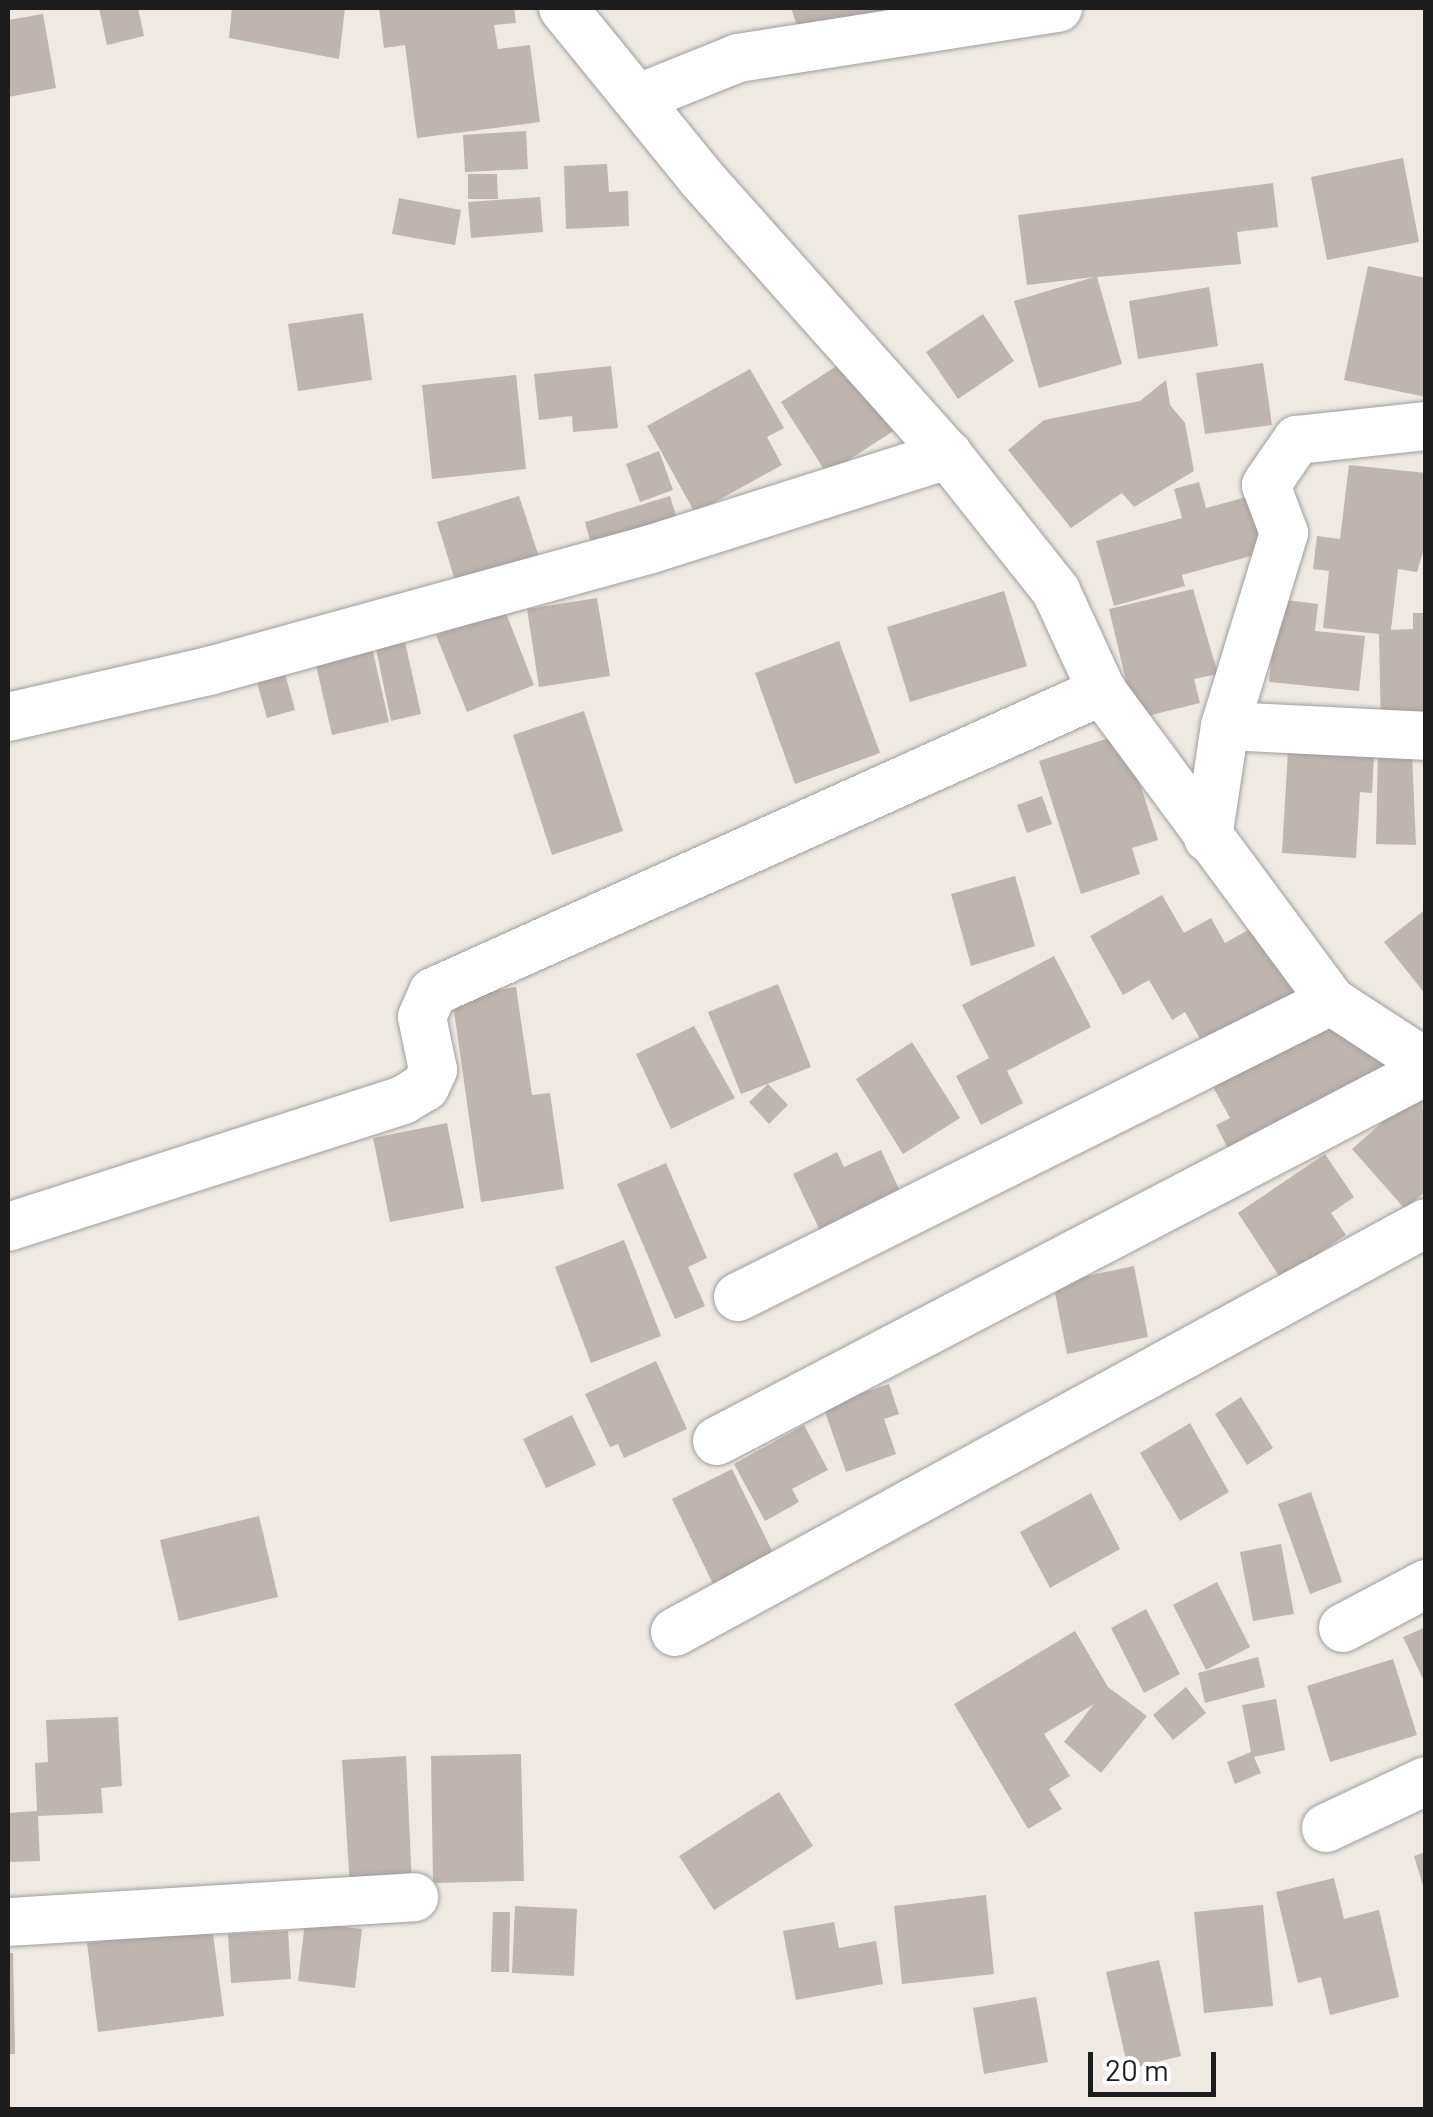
<!DOCTYPE html>
<html>
<head>
<meta charset="utf-8">
<style>
	body { margin:0 }
	#map { position:relative; width:1433px; height:2117px; overflow:hidden; background:#eee9e3; font-family:Barlow,sans-serif }
	div>[style] { position:absolute }
	[style*='--x'] { left:calc(var(--x)*1px); top:calc(var(--y)*1px); width:calc(var(--w)*1px); rotate:calc(var(--a)*1deg) }
	.building>* { inset:0; background:#beb4b0 }
	.roads { filter:drop-shadow(0 0 2px #9e9e9e) drop-shadow(0 0 2px #9e9e9e) }
	.minor>* { height:48px; margin:-24px; padding:0 24px; transform-origin:24px; border-radius:24px; background:#fff }
	span { translate:-50% -50%; white-space:nowrap; text-align:center; line-height:1.15; -webkit-text-stroke:10px #fff; paint-order:stroke }
	.frame { position:absolute; inset:0; border:10px solid #1d1d1d; pointer-events:none }
	.scale { position:absolute; left:1088px; top:2052px; width:128px; height:45px; box-sizing:border-box; border:5px solid #1d1d1d; border-top:0; padding-left:12px; font-size:30px; line-height:35px; white-space:nowrap; color:#1d1d1d; -webkit-text-stroke:8px #fff; paint-order:stroke }
</style>
</head>
<body>
<div id="map">
	<div class="building">
		<div style="clip-path:polygon(99px 8px,138px 8px,144px 36px,107px 45px)"></div>
		<div style="clip-path:polygon(232px 8px,345px 8px,339px 59px,229px 38px)"></div>
		<div style="clip-path:polygon(379px 8px,514px 8px,516px 23px,494px 25px,498px 49px,530px 45px,540px 122px,417px 138px,405px 45px,384px 48px)"></div>
		<div style="clip-path:polygon(791px 8px,936px 8px,799px 32px)"></div>
		<div style="clip-path:polygon(43px 14px,56px 88px,8px 97px,8px 20px)"></div>
		<div style="clip-path:polygon(526px 131px,528px 169px,465px 172px,463px 135px)"></div>
		<div style="clip-path:polygon(1403px 158px,1419px 242px,1327px 260px,1311px 177px)"></div>
		<div style="clip-path:polygon(607px 164px,609px 192px,628px 191px,629px 226px,566px 229px,564px 166px)"></div>
		<div style="clip-path:polygon(468px 174px,497px 174px,498px 199px,468px 199px)"></div>
		<div style="clip-path:polygon(1273px 183px,1278px 227px,1237px 232px,1241px 264px,1097px 277px,1122px 364px,1039px 388px,1014px 301px,1094px 277px,1027px 285px,1018px 215px)"></div>
		<div style="clip-path:polygon(540px 197px,543px 232px,471px 238px,468px 202px)"></div>
		<div style="clip-path:polygon(399px 198px,461px 210px,455px 245px,392px 234px)"></div>
		<div style="clip-path:polygon(1368px 266px,1426px 278px,1426px 397px,1344px 380px)"></div>
		<div style="clip-path:polygon(1209px 287px,1218px 346px,1138px 359px,1129px 301px)"></div>
		<div style="clip-path:polygon(363px 313px,372px 380px,298px 391px,288px 324px)"></div>
		<div style="clip-path:polygon(983px 314px,1014px 361px,958px 399px,926px 352px)"></div>
		<div style="clip-path:polygon(849px 358px,895px 430px,827px 474px,781px 402px)"></div>
		<div style="clip-path:polygon(1263px 363px,1272px 425px,1205px 434px,1196px 373px)"></div>
		<div style="clip-path:polygon(611px 366px,618px 428px,573px 432px,572px 416px,539px 420px,534px 374px)"></div>
		<div style="clip-path:polygon(750px 369px,784px 428px,767px 437px,782px 465px,695px 513px,647px 426px)"></div>
		<div style="clip-path:polygon(516px 375px,526px 469px,432px 479px,422px 385px)"></div>
		<div style="clip-path:polygon(1166px 380px,1170px 405px,1185px 423px,1194px 471px,1134px 507px,1122px 493px,1071px 528px,1008px 450px,1044px 420px,1140px 401px)"></div>
		<div style="clip-path:polygon(659px 451px,673px 490px,640px 502px,626px 464px)"></div>
		<div style="clip-path:polygon(1349px 465px,1426px 473px,1426px 542px,1417px 572px,1398px 569px,1391px 630px,1413px 629px,1413px 613px,1426px 613px,1426px 729px,1381px 730px,1379px 634px,1323px 628px,1329px 571px,1313px 569px,1317px 536px,1340px 539px)"></div>
		<div style="clip-path:polygon(1199px 482px,1206px 508px,1254px 495px,1269px 551px,1182px 575px,1185px 586px,1114px 606px,1096px 541px,1182px 518px,1174px 489px)"></div>
		<div style="clip-path:polygon(519px 496px,541px 563px,458px 590px,437px 522px)"></div>
		<div style="clip-path:polygon(670px 496px,679px 525px,593px 551px,585px 522px)"></div>
		<div style="clip-path:polygon(1193px 589px,1218px 674px,1194px 679px,1200px 703px,1135px 719px,1109px 609px)"></div>
		<div style="clip-path:polygon(1004px 591px,1027px 666px,910px 702px,887px 627px)"></div>
		<div style="clip-path:polygon(597px 598px,610px 676px,539px 687px,527px 609px)"></div>
		<div style="clip-path:polygon(1278px 599px,1318px 604px,1315px 631px,1365px 636px,1359px 691px,1269px 682px)"></div>
		<div style="clip-path:polygon(504px 608px,534px 685px,467px 712px,436px 635px)"></div>
		<div style="clip-path:polygon(839px 641px,880px 753px,795px 784px,755px 673px)"></div>
		<div style="clip-path:polygon(405px 642px,421px 714px,391px 721px,376px 649px)"></div>
		<div style="clip-path:polygon(372px 648px,389px 722px,332px 735px,315px 661px)"></div>
		<div style="clip-path:polygon(284px 670px,295px 710px,267px 718px,256px 679px)"></div>
		<div style="clip-path:polygon(584px 711px,623px 831px,552px 855px,513px 735px)"></div>
		<div style="clip-path:polygon(1124px 733px,1158px 840px,1132px 848px,1140px 874px,1081px 894px,1039px 761px)"></div>
		<div style="clip-path:polygon(1288px 750px,1374px 755px,1372px 793px,1360px 792px,1356px 858px,1282px 853px)"></div>
		<div style="clip-path:polygon(1378px 752px,1412px 753px,1416px 845px,1376px 844px)"></div>
		<div style="clip-path:polygon(1042px 796px,1052px 824px,1027px 833px,1017px 805px)"></div>
		<div style="clip-path:polygon(1015px 876px,1035px 946px,971px 966px,951px 894px)"></div>
		<div style="clip-path:polygon(1162px 895px,1184px 933px,1211px 918px,1225px 943px,1257px 925px,1300px 1000px,1208px 1053px,1185px 1012px,1172px 1020px,1149px 980px,1123px 995px,1090px 936px)"></div>
		<div style="clip-path:polygon(1426px 909px,1426px 995px,1384px 942px)"></div>
		<div style="clip-path:polygon(1054px 956px,1091px 1027px,1007px 1071px,1023px 1103px,981px 1125px,956px 1076px,989px 1058px,962px 1005px)"></div>
		<div style="clip-path:polygon(778px 984px,811px 1067px,741px 1094px,708px 1012px)"></div>
		<div style="clip-path:polygon(516px 987px,532px 1095px,550px 1093px,564px 1189px,481px 1202px,452px 997px)"></div>
		<div style="clip-path:polygon(1357px 1008px,1395px 1081px,1237px 1166px,1216px 1125px,1230px 1118px,1212px 1085px)"></div>
		<div style="clip-path:polygon(694px 1026px,735px 1098px,671px 1129px,636px 1054px)"></div>
		<div style="clip-path:polygon(912px 1042px,960px 1118px,903px 1154px,856px 1079px)"></div>
		<div style="clip-path:polygon(768px 1084px,788px 1105px,769px 1124px,749px 1102px)"></div>
		<div style="clip-path:polygon(1422px 1087px,1426px 1191px,1405px 1209px,1352px 1149px)"></div>
		<div style="clip-path:polygon(447px 1123px,464px 1208px,390px 1222px,373px 1138px)"></div>
		<div style="clip-path:polygon(881px 1150px,905px 1202px,825px 1241px,793px 1174px,837px 1152px,844px 1167px)"></div>
		<div style="clip-path:polygon(1325px 1154px,1354px 1197px,1331px 1213px,1346px 1235px,1281px 1279px,1238px 1213px)"></div>
		<div style="clip-path:polygon(666px 1163px,707px 1258px,688px 1267px,705px 1306px,675px 1319px,617px 1184px)"></div>
		<div style="clip-path:polygon(624px 1240px,661px 1336px,591px 1363px,555px 1267px)"></div>
		<div style="clip-path:polygon(1134px 1266px,1148px 1337px,1067px 1354px,1053px 1283px)"></div>
		<div style="clip-path:polygon(656px 1361px,687px 1429px,624px 1458px,618px 1444px,610px 1447px,585px 1394px)"></div>
		<div style="clip-path:polygon(889px 1384px,899px 1414px,884px 1419px,896px 1454px,846px 1472px,823px 1406px)"></div>
		<div style="clip-path:polygon(1241px 1397px,1273px 1448px,1247px 1465px,1215px 1414px)"></div>
		<div style="clip-path:polygon(572px 1415px,596px 1465px,546px 1488px,523px 1439px)"></div>
		<div style="clip-path:polygon(1190px 1423px,1229px 1492px,1180px 1521px,1140px 1453px)"></div>
		<div style="clip-path:polygon(804px 1425px,828px 1470px,792px 1489px,799px 1502px,765px 1521px,734px 1464px)"></div>
		<div style="clip-path:polygon(732px 1469px,775px 1557px,714px 1586px,672px 1499px)"></div>
		<div style="clip-path:polygon(1311px 1492px,1342px 1582px,1310px 1594px,1278px 1504px)"></div>
		<div style="clip-path:polygon(1091px 1493px,1120px 1549px,1050px 1588px,1020px 1532px)"></div>
		<div style="clip-path:polygon(259px 1516px,278px 1597px,179px 1621px,160px 1540px)"></div>
		<div style="clip-path:polygon(1281px 1544px,1294px 1614px,1253px 1621px,1240px 1552px)"></div>
		<div style="clip-path:polygon(1217px 1582px,1250px 1647px,1206px 1670px,1173px 1605px)"></div>
		<div style="clip-path:polygon(1146px 1609px,1180px 1674px,1144px 1693px,1111px 1628px)"></div>
		<div style="clip-path:polygon(1426px 1627px,1426px 1685px,1403px 1637px)"></div>
		<div style="clip-path:polygon(1075px 1631px,1108px 1687px,1147px 1716px,1101px 1773px,1064px 1742px,1094px 1704px,1044px 1734px,1070px 1776px,1049px 1789px,1062px 1809px,1028px 1829px,954px 1704px)"></div>
		<div style="clip-path:polygon(1258px 1657px,1265px 1687px,1205px 1703px,1198px 1673px)"></div>
		<div style="clip-path:polygon(1393px 1659px,1417px 1735px,1330px 1762px,1307px 1686px)"></div>
		<div style="clip-path:polygon(1186px 1687px,1206px 1713px,1173px 1740px,1153px 1715px)"></div>
		<div style="clip-path:polygon(1276px 1699px,1285px 1750px,1254px 1757px,1261px 1773px,1235px 1784px,1227px 1762px,1251px 1752px,1242px 1705px)"></div>
		<div style="clip-path:polygon(118px 1717px,122px 1786px,101px 1788px,103px 1813px,38px 1816px,40px 1861px,8px 1862px,8px 1813px,37px 1811px,35px 1763px,48px 1762px,46px 1720px)"></div>
		<div style="clip-path:polygon(521px 1754px,524px 1881px,433px 1883px,431px 1756px)"></div>
		<div style="clip-path:polygon(406px 1756px,412px 1884px,350px 1888px,342px 1760px)"></div>
		<div style="clip-path:polygon(779px 1792px,813px 1846px,714px 1910px,679px 1856px)"></div>
		<div style="clip-path:polygon(1426px 1852px,1426px 1892px,1425px 1892px,1414px 1856px)"></div>
		<div style="clip-path:polygon(1334px 1878px,1344px 1919px,1379px 1910px,1399px 1997px,1330px 2015px,1321px 1977px,1298px 1983px,1276px 1892px)"></div>
		<div style="clip-path:polygon(986px 1895px,994px 1974px,902px 1984px,894px 1906px)"></div>
		<div style="clip-path:polygon(1263px 1905px,1273px 2006px,1204px 2013px,1194px 1912px)"></div>
		<div style="clip-path:polygon(515px 1906px,577px 1909px,574px 1976px,512px 1973px)"></div>
		<div style="clip-path:polygon(493px 1912px,510px 1912px,509px 1972px,491px 1972px)"></div>
		<div style="clip-path:polygon(305px 1922px,362px 1929px,355px 1988px,298px 1981px)"></div>
		<div style="clip-path:polygon(834px 1922px,839px 1948px,876px 1941px,883px 1984px,796px 2000px,783px 1931px)"></div>
		<div style="clip-path:polygon(212px 1927px,224px 2016px,98px 2032px,87px 1943px)"></div>
		<div style="clip-path:polygon(288px 1931px,291px 1979px,231px 1983px,228px 1934px)"></div>
		<div style="clip-path:polygon(8px 1953px,13px 1953px,15px 2054px,8px 2054px)"></div>
		<div style="clip-path:polygon(1159px 1960px,1181px 2056px,1128px 2069px,1106px 1972px)"></div>
		<div style="clip-path:polygon(1036px 1997px,1048px 2062px,984px 2074px,973px 2008px)"></div>
	</div>
	<div class="roads">
		<div class="minor">
			<div style="--x:563;--y:8;--w:219;--a:50.9"></div>
			<div style="--x:701;--y:178;--w:371;--a:48.3"></div>
			<div style="--x:948;--y:455;--w:174;--a:51.5"></div>
			<div style="--x:1056;--y:591;--w:110;--a:65.3"></div>
			<div style="--x:1102;--y:691;--w:385;--a:53.5"></div>
			<div style="--x:1331;--y:1001;--w:113;--a:33.1"></div>
			<div style="--x:639;--y:98;--w:107;--a:-22"></div>
			<div style="--x:738;--y:58;--w:324;--a:-8.9"></div>
			<div style="--x:8;--y:717;--w:206;--a:-12.9"></div>
			<div style="--x:209;--y:671;--w:459;--a:-15.4"></div>
			<div style="--x:651;--y:549;--w:312;--a:-17.6"></div>
			<div style="--x:1225;--y:726;--w:201;--a:2.8"></div>
			<div style="--x:1208;--y:838;--w:113;--a:-81.4"></div>
			<div style="--x:1225;--y:726;--w:202;--a:-73"></div>
			<div style="--x:1284;--y:533;--w:51;--a:-110.6"></div>
			<div style="--x:1266;--y:485;--w:55;--a:-55.4"></div>
			<div style="--x:1297;--y:440;--w:130;--a:-6.2"></div>
			<div style="--x:8;--y:1227;--w:415;--a:-17.8"></div>
			<div style="--x:403;--y:1100;--w:26;--a:-31"></div>
			<div style="--x:425;--y:1087;--w:19;--a:-65"></div>
			<div style="--x:433;--y:1070;--w:54;--a:-101.7"></div>
			<div style="--x:422;--y:1017;--w:27;--a:-66"></div>
			<div style="--x:433;--y:992;--w:734;--a:-24.22"></div>
			<div style="--x:738;--y:1297;--w:663;--a:-26.53"></div>
			<div style="--x:717;--y:1441;--w:800;--a:-27.56"></div>
			<div style="--x:1343;--y:1628;--w:94;--a:-27.9"></div>
			<div style="--x:675;--y:1632;--w:855;--a:-28.57"></div>
			<div style="--x:1326;--y:1828;--w:110;--a:-25.2"></div>
			<div style="--x:8;--y:1922;--w:407;--a:-3.5"></div>
		</div>
	</div>
	<div class="frame"></div>
	<div class="scale">20 m</div>
</div>
</body>
</html>
